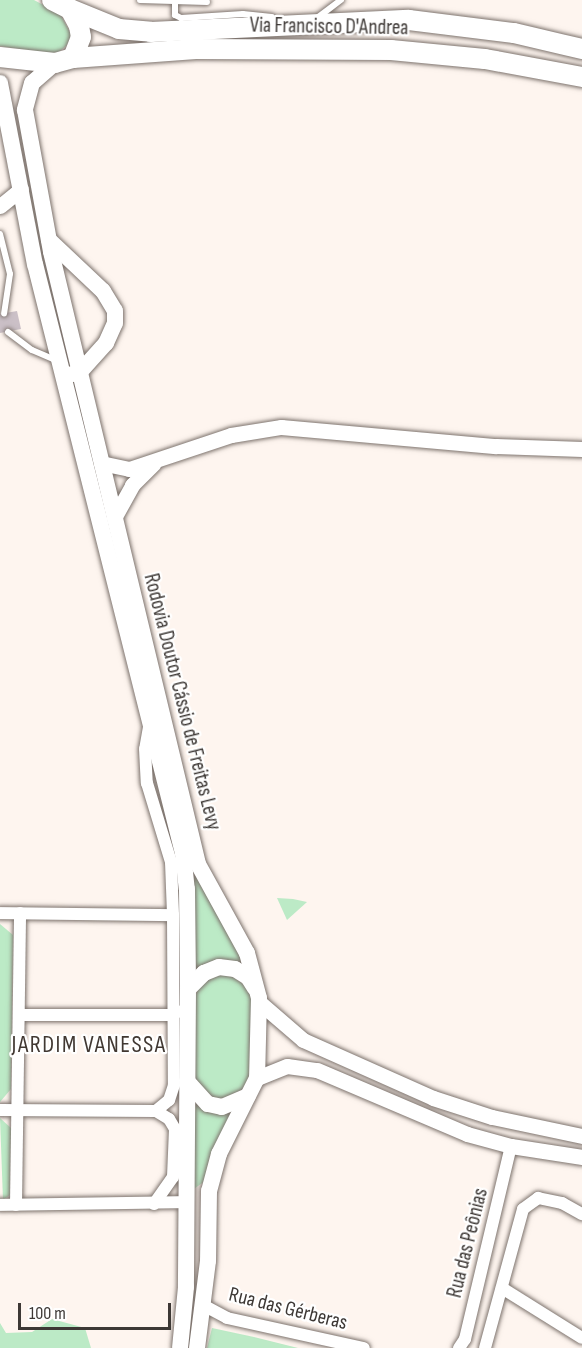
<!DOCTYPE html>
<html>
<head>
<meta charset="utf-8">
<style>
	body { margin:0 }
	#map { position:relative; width:582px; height:1348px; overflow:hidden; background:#fef5ef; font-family:"Sofia Sans Condensed",sans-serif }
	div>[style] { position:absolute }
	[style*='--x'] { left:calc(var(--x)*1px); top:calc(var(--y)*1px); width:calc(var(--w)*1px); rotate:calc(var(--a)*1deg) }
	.green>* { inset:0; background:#bceac6 }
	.building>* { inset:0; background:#cbc0c7 }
	.roads { filter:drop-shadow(0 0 2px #7d736d) drop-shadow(0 0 2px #7d736d) }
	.service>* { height:6px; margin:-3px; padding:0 3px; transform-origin:3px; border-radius:3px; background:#fff }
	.minor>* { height:12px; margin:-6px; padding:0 6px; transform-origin:6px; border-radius:6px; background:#fff }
	.tertiary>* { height:15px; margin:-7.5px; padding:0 7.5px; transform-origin:7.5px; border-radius:7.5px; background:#fff }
	.secondary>* { height:16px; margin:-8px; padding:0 8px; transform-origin:8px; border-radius:8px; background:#fff }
	.trunk>* { height:20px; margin:-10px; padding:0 10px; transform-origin:10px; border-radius:10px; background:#fff }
	span { translate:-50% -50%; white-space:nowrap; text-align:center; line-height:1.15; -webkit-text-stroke:4.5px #fff; paint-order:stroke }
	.street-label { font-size:21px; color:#3d3835 }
	.quarter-label { font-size:24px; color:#413832; letter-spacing:1.5px }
	.scale { position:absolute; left:18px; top:1303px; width:153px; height:27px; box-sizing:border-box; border:3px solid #3d3835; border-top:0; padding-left:8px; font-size:18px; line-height:21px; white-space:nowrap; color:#3d3835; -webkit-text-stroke:4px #fff; paint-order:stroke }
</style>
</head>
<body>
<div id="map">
	<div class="green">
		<div style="clip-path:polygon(0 0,34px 0,60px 14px,72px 36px,67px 45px,59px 52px,46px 54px,0 46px)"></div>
		<div style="clip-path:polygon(193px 865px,245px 966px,193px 973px)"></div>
		<div style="clip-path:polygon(277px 898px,293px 899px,307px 902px,287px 920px)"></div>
		<div style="clip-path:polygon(0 924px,13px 935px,11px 1089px,0 1102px)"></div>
		<div style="clip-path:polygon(218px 974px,230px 975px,248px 987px,252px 998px,250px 1076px,246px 1087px,226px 1099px,215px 1099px,198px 1085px,194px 1073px,195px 997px,200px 985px)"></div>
		<div style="clip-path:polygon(190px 1100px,205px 1109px,232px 1112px,205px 1181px,191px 1191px)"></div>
		<div style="clip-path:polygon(0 1118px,11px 1128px,10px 1195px,3px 1200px)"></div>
		<div style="clip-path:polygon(52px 1319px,85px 1328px,91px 1348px,0 1348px,0 1323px,6px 1333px,32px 1332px)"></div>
		<div style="clip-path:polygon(212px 1328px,254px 1337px,298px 1348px,207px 1348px)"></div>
	</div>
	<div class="building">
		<div style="clip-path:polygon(17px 311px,21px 329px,0 333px,0 314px)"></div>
	</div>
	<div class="roads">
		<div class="service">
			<div style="--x:140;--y:0;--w:67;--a:1.7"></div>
			<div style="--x:175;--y:2;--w:13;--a:90"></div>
			<div style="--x:175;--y:15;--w:7;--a:27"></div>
			<div style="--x:181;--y:18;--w:62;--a:-3.7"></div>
			<div style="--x:243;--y:14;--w:29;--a:6"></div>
			<div style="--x:317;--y:18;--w:30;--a:-37"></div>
			<div style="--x:0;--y:234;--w:41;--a:76"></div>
			<div style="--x:10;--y:274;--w:40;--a:98.5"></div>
			<div style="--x:8;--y:332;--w:30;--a:37"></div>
			<div style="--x:32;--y:350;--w:26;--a:23"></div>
		</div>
		<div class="minor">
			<div style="--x:149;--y:727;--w:22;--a:100"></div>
			<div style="--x:145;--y:749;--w:34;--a:87"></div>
			<div style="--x:147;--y:783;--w:83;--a:73.1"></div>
			<div style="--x:171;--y:862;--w:53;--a:87.8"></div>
			<div style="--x:173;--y:915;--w:170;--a:89.7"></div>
			<div style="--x:174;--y:1085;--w:16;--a:108"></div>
			<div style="--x:169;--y:1100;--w:17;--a:140"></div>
			<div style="--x:0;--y:913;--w:173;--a:0.7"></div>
			<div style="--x:19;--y:1015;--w:155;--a:0"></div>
			<div style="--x:174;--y:1015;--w:5;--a:-53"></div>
			<div style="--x:0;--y:1110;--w:156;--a:0.4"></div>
			<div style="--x:154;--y:1204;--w:33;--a:-55"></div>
			<div style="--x:173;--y:1177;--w:48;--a:-87.6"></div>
			<div style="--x:175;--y:1129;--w:12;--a:-121"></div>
			<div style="--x:169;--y:1119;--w:15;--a:-148"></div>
			<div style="--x:0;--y:1205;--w:186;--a:-0.9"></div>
			<div style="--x:16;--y:1205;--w:292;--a:-89.2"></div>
			<div style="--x:502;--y:1288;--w:94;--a:32"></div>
			<div style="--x:203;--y:1305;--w:27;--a:28"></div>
			<div style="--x:227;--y:1318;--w:140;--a:12.4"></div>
			<div style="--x:459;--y:1348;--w:11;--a:-56"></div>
			<div style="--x:465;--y:1339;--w:198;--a:-76.6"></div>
			<div style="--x:485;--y:1348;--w:144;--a:-74.7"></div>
			<div style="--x:523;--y:1209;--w:19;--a:-36"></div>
			<div style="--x:538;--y:1198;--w:25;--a:12"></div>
			<div style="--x:562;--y:1203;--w:23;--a:29"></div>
		</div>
		<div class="tertiary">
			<div style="--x:0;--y:206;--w:27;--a:-39"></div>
			<div style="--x:101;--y:463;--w:29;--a:12"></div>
			<div style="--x:129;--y:469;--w:108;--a:-18.4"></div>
			<div style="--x:231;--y:435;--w:51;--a:-9.1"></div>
			<div style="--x:281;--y:427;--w:216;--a:5.1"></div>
			<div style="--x:496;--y:446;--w:86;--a:2"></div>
			<div style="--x:114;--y:518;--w:38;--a:-61"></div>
			<div style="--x:132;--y:485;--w:31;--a:-45"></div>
			<div style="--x:259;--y:1002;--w:58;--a:40.8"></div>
			<div style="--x:303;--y:1040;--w:142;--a:24"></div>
			<div style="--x:433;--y:1098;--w:62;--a:17.9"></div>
			<div style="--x:492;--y:1117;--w:92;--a:11.9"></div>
			<div style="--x:257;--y:1078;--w:32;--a:-22"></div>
			<div style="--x:287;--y:1066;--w:30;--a:8"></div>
			<div style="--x:317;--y:1070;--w:163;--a:23.1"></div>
			<div style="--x:467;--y:1134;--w:46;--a:15.3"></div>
			<div style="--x:511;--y:1146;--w:72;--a:8.8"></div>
		</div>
		<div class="secondary">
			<div style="--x:55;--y:63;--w:30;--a:139"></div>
			<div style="--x:32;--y:83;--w:28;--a:105"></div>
			<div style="--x:25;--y:110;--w:144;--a:79.6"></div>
			<div style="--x:51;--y:252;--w:629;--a:76.49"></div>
			<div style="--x:198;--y:864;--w:102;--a:61.2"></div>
			<div style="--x:247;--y:953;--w:47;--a:75.1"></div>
			<div style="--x:259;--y:998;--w:80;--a:91.4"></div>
			<div style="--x:257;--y:1078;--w:85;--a:116.6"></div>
			<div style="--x:219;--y:1154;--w:38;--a:105"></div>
			<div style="--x:209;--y:1191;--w:70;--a:90.8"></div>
			<div style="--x:208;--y:1261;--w:88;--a:97.2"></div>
			<div style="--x:0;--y:83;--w:184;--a:79.1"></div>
			<div style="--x:35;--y:264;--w:607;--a:75.9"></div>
			<div style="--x:183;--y:853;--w:36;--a:84"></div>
			<div style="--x:187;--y:889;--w:100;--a:89.4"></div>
			<div style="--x:188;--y:989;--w:298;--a:90.4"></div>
			<div style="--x:186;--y:1287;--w:61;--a:95.6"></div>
			<div style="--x:49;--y:240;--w:74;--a:43.4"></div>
			<div style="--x:103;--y:291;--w:23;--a:59"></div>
			<div style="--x:115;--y:311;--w:12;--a:90"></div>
			<div style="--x:115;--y:323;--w:22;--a:114"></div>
			<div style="--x:106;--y:343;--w:39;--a:132"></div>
			<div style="--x:80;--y:372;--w:8;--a:166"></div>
			<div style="--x:188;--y:989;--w:23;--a:-45"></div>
			<div style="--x:204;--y:973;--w:16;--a:-22"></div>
			<div style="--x:219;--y:967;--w:16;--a:7"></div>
			<div style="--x:235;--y:969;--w:15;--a:32"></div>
			<div style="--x:248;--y:977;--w:13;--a:58"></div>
			<div style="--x:187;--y:1081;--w:31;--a:48"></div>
			<div style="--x:208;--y:1104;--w:14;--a:12"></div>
			<div style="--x:222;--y:1107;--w:28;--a:-23"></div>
		</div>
		<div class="trunk">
			<div style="--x:52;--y:0;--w:20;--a:27"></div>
			<div style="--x:70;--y:9;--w:19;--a:62"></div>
			<div style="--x:79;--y:26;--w:11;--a:80"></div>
			<div style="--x:81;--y:37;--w:22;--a:111"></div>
			<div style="--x:70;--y:9;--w:53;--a:22.2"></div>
			<div style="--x:119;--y:29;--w:32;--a:5"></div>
			<div style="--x:151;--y:32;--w:258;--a:-2.7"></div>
			<div style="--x:409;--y:20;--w:106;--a:7.1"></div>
			<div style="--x:514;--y:33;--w:70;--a:13.2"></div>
			<div style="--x:0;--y:57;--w:55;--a:6.2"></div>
			<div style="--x:55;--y:63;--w:19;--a:-16"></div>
			<div style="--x:73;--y:58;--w:123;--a:-4.2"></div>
			<div style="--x:196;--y:49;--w:195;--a:0.3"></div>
			<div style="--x:391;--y:50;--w:94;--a:5.5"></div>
			<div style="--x:485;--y:59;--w:99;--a:10.5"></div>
		</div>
	</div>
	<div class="street-label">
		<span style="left:329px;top:27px;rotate:1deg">Via Francisco D'Andrea</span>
		<span style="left:182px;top:702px;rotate:76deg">Rodovia Doutor Cássio de Freitas Levy</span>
		<span style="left:468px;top:1243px;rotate:-76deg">Rua das Peônias</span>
		<span style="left:288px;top:1309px;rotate:14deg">Rua das Gérberas</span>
	</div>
	<div class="quarter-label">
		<span style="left:89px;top:1045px">JARDIM VANESSA</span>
	</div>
	<div class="scale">100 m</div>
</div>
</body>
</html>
